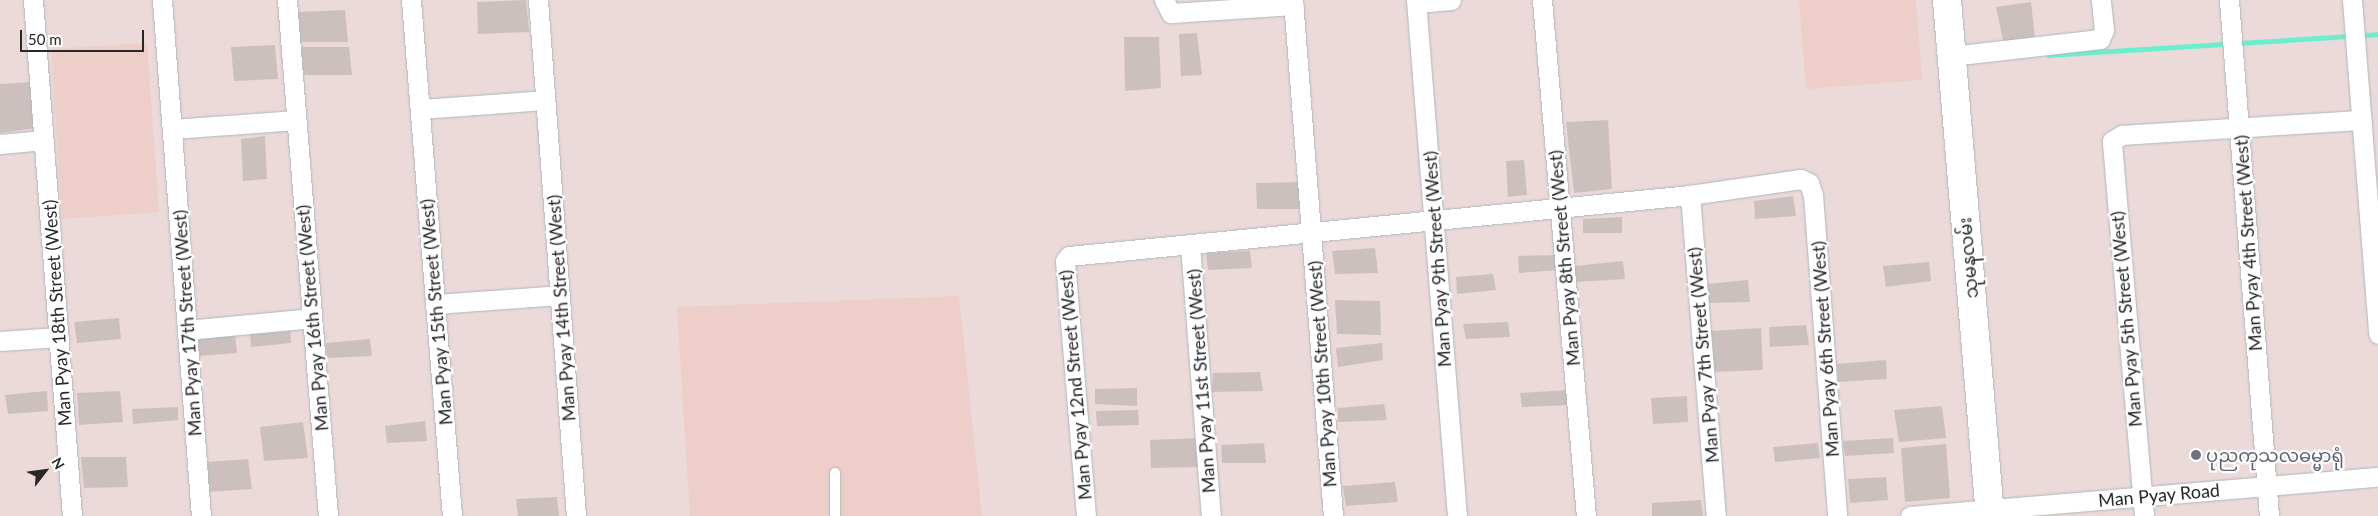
<!DOCTYPE html>
<html>
<head>
<meta charset="utf-8">
<style>
	body { margin:0 }
	#map { position:relative; width:2378px; height:516px; overflow:hidden; background:#ebdad9; font-family:Lato,"Noto Sans Myanmar",sans-serif }
	div>[style] { position:absolute }
	[style*='--x'] { left:calc(var(--x)*1px); top:calc(var(--y)*1px); width:calc(var(--w)*1px); rotate:calc(var(--a)*1deg) }
	.education>* { inset:0; background:#edcec8 }
	.stream>* { height:5px; margin:-2.5px; padding:0 2.5px; transform-origin:2.5px; border-radius:2.5px; background:#6aefcd }
	.building>* { inset:0; background:#ccc0be }
	.roads { filter:drop-shadow(0 0 1px #aeb8bd) drop-shadow(0 0 1px #aeb8bd) }
	.lane>* { height:10px; margin:-5px; padding:0 5px; transform-origin:5px; border-radius:5px; background:#fff }
	.street>* { height:19px; margin:-9.5px; padding:0 9.5px; transform-origin:9.5px; border-radius:9.5px; background:#fff }
	.secondary>* { height:28px; margin:-14px; padding:0 14px; transform-origin:14px; border-radius:14px; background:#fff }
	.dots>* { width:14px; height:14px; translate:-50% -50%; box-sizing:border-box; border:2px solid #fff; border-radius:50% }
	span { translate:-50% -50%; white-space:nowrap; text-align:center; line-height:1.15; -webkit-text-stroke:4.5px #fff; paint-order:stroke }
	.street-label { font-size:18px; color:#282828 }
	.worship-label { font-size:18px; color:#5b616d }
	.left { translate:0 -50%; text-align:left }
	.north { position:absolute; left:20px; top:446px; width:50px; height:50px; -webkit-text-stroke:4px #fff; paint-order:stroke; rotate:60deg; font-size:14px; font-weight:700; line-height:20px; text-align:center; color:#282828 }
	.north::after { content:''; display:block; margin:auto; width:18px; height:22px; background:#282828; clip-path:polygon(50% 0,100% 100%,50% 72%,0 100%) }
	.scale { position:absolute; left:20px; top:30px; width:124px; height:22px; box-sizing:border-box; border:2px solid #282828; border-top:0; padding-left:6px; font-size:15px; line-height:18px; white-space:nowrap; color:#282828; -webkit-text-stroke:4px #fff; paint-order:stroke }
</style>
</head>
<body>
<div id="map">
	<div class="education">
		<div style="clip-path:polygon(1799px 0,1916px 0,1922px 80px,1806px 89px)"></div>
		<div style="clip-path:polygon(147px 43px,159px 212px,62px 219px,51px 49px)"></div>
		<div style="clip-path:polygon(959px 296px,982px 516px,690px 516px,677px 307px)"></div>
	</div>
	<div class="stream">
		<div style="--x:2048;--y:55;--w:331;--a:-3.6"></div>
	</div>
	<div class="building">
		<div style="clip-path:polygon(526px 0,529px 32px,478px 34px,477px 2px)"></div>
		<div style="clip-path:polygon(2031px 2px,2035px 39px,2003px 41px,1996px 7px)"></div>
		<div style="clip-path:polygon(345px 10px,348px 42px,299px 42px,298px 12px)"></div>
		<div style="clip-path:polygon(1197px 33px,1202px 75px,1181px 76px,1179px 34px)"></div>
		<div style="clip-path:polygon(1124px 37px,1159px 37px,1161px 88px,1125px 91px)"></div>
		<div style="clip-path:polygon(275px 45px,278px 79px,234px 81px,231px 47px)"></div>
		<div style="clip-path:polygon(301px 47px,349px 47px,352px 75px,303px 75px)"></div>
		<div style="clip-path:polygon(31px 82px,36px 128px,0 133px,0 84px)"></div>
		<div style="clip-path:polygon(1608px 120px,1612px 189px,1574px 193px,1566px 122px)"></div>
		<div style="clip-path:polygon(265px 136px,267px 179px,243px 181px,241px 139px)"></div>
		<div style="clip-path:polygon(1524px 160px,1527px 195px,1508px 197px,1506px 161px)"></div>
		<div style="clip-path:polygon(1301px 182px,1302px 209px,1257px 209px,1256px 183px)"></div>
		<div style="clip-path:polygon(1793px 196px,1796px 216px,1755px 219px,1754px 201px)"></div>
		<div style="clip-path:polygon(1622px 217px,1622px 233px,1583px 233px,1583px 219px)"></div>
		<div style="clip-path:polygon(1375px 248px,1378px 273px,1335px 274px,1332px 251px)"></div>
		<div style="clip-path:polygon(1250px 251px,1252px 268px,1208px 270px,1206px 253px)"></div>
		<div style="clip-path:polygon(1558px 255px,1558px 270px,1519px 273px,1518px 256px)"></div>
		<div style="clip-path:polygon(1623px 261px,1625px 279px,1576px 282px,1575px 266px)"></div>
		<div style="clip-path:polygon(1929px 262px,1931px 281px,1886px 287px,1883px 266px)"></div>
		<div style="clip-path:polygon(1493px 274px,1496px 290px,1457px 294px,1456px 277px)"></div>
		<div style="clip-path:polygon(1748px 280px,1750px 302px,1709px 303px,1707px 284px)"></div>
		<div style="clip-path:polygon(1335px 300px,1380px 301px,1381px 335px,1337px 334px)"></div>
		<div style="clip-path:polygon(119px 318px,121px 339px,77px 343px,74px 322px)"></div>
		<div style="clip-path:polygon(1508px 322px,1510px 337px,1466px 339px,1463px 324px)"></div>
		<div style="clip-path:polygon(1806px 325px,1809px 345px,1770px 347px,1769px 327px)"></div>
		<div style="clip-path:polygon(290px 328px,291px 343px,251px 347px,250px 331px)"></div>
		<div style="clip-path:polygon(1761px 328px,1763px 370px,1712px 372px,1710px 331px)"></div>
		<div style="clip-path:polygon(235px 335px,237px 353px,199px 356px,198px 337px)"></div>
		<div style="clip-path:polygon(370px 339px,372px 356px,327px 358px,326px 343px)"></div>
		<div style="clip-path:polygon(1382px 343px,1383px 360px,1338px 367px,1336px 348px)"></div>
		<div style="clip-path:polygon(1886px 360px,1887px 379px,1838px 382px,1837px 364px)"></div>
		<div style="clip-path:polygon(1260px 372px,1263px 391px,1212px 392px,1213px 373px)"></div>
		<div style="clip-path:polygon(1137px 388px,1137px 406px,1095px 404px,1095px 389px)"></div>
		<div style="clip-path:polygon(1567px 390px,1570px 405px,1522px 407px,1520px 393px)"></div>
		<div style="clip-path:polygon(47px 391px,48px 411px,8px 414px,5px 395px)"></div>
		<div style="clip-path:polygon(120px 391px,123px 422px,79px 425px,77px 393px)"></div>
		<div style="clip-path:polygon(1687px 396px,1688px 422px,1653px 424px,1651px 398px)"></div>
		<div style="clip-path:polygon(1384px 404px,1387px 420px,1338px 422px,1338px 408px)"></div>
		<div style="clip-path:polygon(1942px 406px,1946px 438px,1899px 442px,1894px 410px)"></div>
		<div style="clip-path:polygon(178px 407px,178px 420px,133px 424px,132px 409px)"></div>
		<div style="clip-path:polygon(1138px 410px,1139px 425px,1097px 426px,1096px 411px)"></div>
		<div style="clip-path:polygon(425px 421px,427px 441px,387px 443px,385px 426px)"></div>
		<div style="clip-path:polygon(303px 422px,308px 458px,264px 461px,260px 427px)"></div>
		<div style="clip-path:polygon(1199px 438px,1201px 467px,1151px 468px,1150px 440px)"></div>
		<div style="clip-path:polygon(1893px 438px,1894px 453px,1845px 456px,1843px 441px)"></div>
		<div style="clip-path:polygon(1264px 443px,1266px 463px,1222px 463px,1221px 445px)"></div>
		<div style="clip-path:polygon(1818px 443px,1820px 458px,1775px 462px,1773px 447px)"></div>
		<div style="clip-path:polygon(1946px 444px,1950px 498px,1905px 502px,1901px 448px)"></div>
		<div style="clip-path:polygon(81px 457px,126px 457px,128px 487px,84px 488px)"></div>
		<div style="clip-path:polygon(248px 459px,252px 489px,207px 492px,205px 462px)"></div>
		<div style="clip-path:polygon(1886px 477px,1888px 500px,1850px 503px,1848px 479px)"></div>
		<div style="clip-path:polygon(1395px 482px,1398px 502px,1346px 506px,1343px 486px)"></div>
		<div style="clip-path:polygon(557px 497px,559px 516px,518px 516px,516px 499px)"></div>
		<div style="clip-path:polygon(1701px 500px,1703px 516px,1652px 516px,1652px 503px)"></div>
	</div>
	<div class="roads">
		<div class="lane">
			<div style="--x:835;--y:473;--w:43;--a:90"></div>
		</div>
		<div class="street">
			<div style="--x:33;--y:0;--w:517;--a:85.68"></div>
			<div style="--x:162;--y:0;--w:517;--a:85.68"></div>
			<div style="--x:287;--y:0;--w:518;--a:85.46"></div>
			<div style="--x:411;--y:0;--w:518;--a:85.46"></div>
			<div style="--x:538;--y:0;--w:517;--a:85.79"></div>
			<div style="--x:1164;--y:0;--w:15;--a:62"></div>
			<div style="--x:1171;--y:13;--w:123;--a:-3.7"></div>
			<div style="--x:1293;--y:0;--w:518;--a:85.57"></div>
			<div style="--x:1416;--y:0;--w:518;--a:85.46"></div>
			<div style="--x:1542;--y:0;--w:518;--a:85.13"></div>
			<div style="--x:2229;--y:0;--w:518;--a:85.57"></div>
			<div style="--x:2352;--y:0;--w:335;--a:85.5"></div>
			<div style="--x:1417;--y:3;--w:34;--a:-5"></div>
			<div style="--x:1951;--y:56;--w:150;--a:-6.5"></div>
			<div style="--x:2100;--y:39;--w:10;--a:-66"></div>
			<div style="--x:2104;--y:30;--w:30;--a:-96"></div>
			<div style="--x:420;--y:109;--w:125;--a:-4.1"></div>
			<div style="--x:172;--y:129;--w:125;--a:-4.1"></div>
			<div style="--x:0;--y:144;--w:44;--a:-5.2"></div>
			<div style="--x:1690;--y:195;--w:322;--a:85.4"></div>
			<div style="--x:1190;--y:245;--w:272;--a:85.6"></div>
			<div style="--x:435;--y:304;--w:125;--a:-4.1"></div>
			<div style="--x:187;--y:330;--w:126;--a:-5.5"></div>
			<div style="--x:0;--y:341;--w:59;--a:-3.9"></div>
			<div style="--x:1086;--y:516;--w:256;--a:-94.7"></div>
			<div style="--x:1065;--y:261;--w:6;--a:-51"></div>
			<div style="--x:1069;--y:256;--w:624;--a:-5.61"></div>
			<div style="--x:1690;--y:195;--w:112;--a:-8.2"></div>
			<div style="--x:1801;--y:179;--w:9;--a:27"></div>
			<div style="--x:1809;--y:183;--w:13;--a:72"></div>
			<div style="--x:1813;--y:195;--w:322;--a:85.7"></div>
			<div style="--x:1910;--y:516;--w:470;--a:-4.8"></div>
			<div style="--x:2144;--y:516;--w:376;--a:-94.9"></div>
			<div style="--x:2112;--y:141;--w:12;--a:-31"></div>
			<div style="--x:2122;--y:135;--w:240;--a:-3.6"></div>
		</div>
		<div class="secondary">
			<div style="--x:1947;--y:0;--w:518;--a:85.24"></div>
		</div>
	</div>
	<div class="dots">
		<div style="left:2196px;top:455px;background:#6b7280"></div>
	</div>
	<div class="street-label">
		<span style="left:2248px;top:243px;rotate:-94deg">Man Pyay 4th Street (West)</span>
		<span style="left:1564px;top:258px;rotate:-95deg">Man Pyay 8th Street (West)</span>
		<span style="left:1968px;top:258px;rotate:-95deg">သုမနလမ်း</span>
		<span style="left:1437px;top:259px;rotate:-94deg">Man Pyay 9th Street (West)</span>
		<span style="left:561px;top:308px;rotate:-94deg">Man Pyay 14th Street (West)</span>
		<span style="left:436px;top:312px;rotate:-95deg">Man Pyay 15th Street (West)</span>
		<span style="left:57px;top:313px;rotate:-94deg">Man Pyay 18th Street (West)</span>
		<span style="left:312px;top:318px;rotate:-95deg">Man Pyay 16th Street (West)</span>
		<span style="left:2126px;top:319px;rotate:-95deg">Man Pyay 5th Street (West)</span>
		<span style="left:187px;top:323px;rotate:-94deg">Man Pyay 17th Street (West)</span>
		<span style="left:1825px;top:349px;rotate:-94deg">Man Pyay 6th Street (West)</span>
		<span style="left:1703px;top:355px;rotate:-95deg">Man Pyay 7th Street (West)</span>
		<span style="left:1322px;top:374px;rotate:-94deg">Man Pyay 10th Street (West)</span>
		<span style="left:1201px;top:381px;rotate:-94deg">Man Pyay 11st Street (West)</span>
		<span style="left:1075px;top:385px;rotate:-95deg">Man Pyay 12nd Street (West)</span>
		<span style="left:2159px;top:495px;rotate:-5deg">Man Pyay Road</span>
	</div>
	<div class="worship-label">
		<span class="left" style="left:2206px;top:455px">ပုညကုသလဓမ္မာရုံ</span>
	</div>
	<div class="north">N</div>
	<div class="scale">50 m</div>
</div>
</body>
</html>
